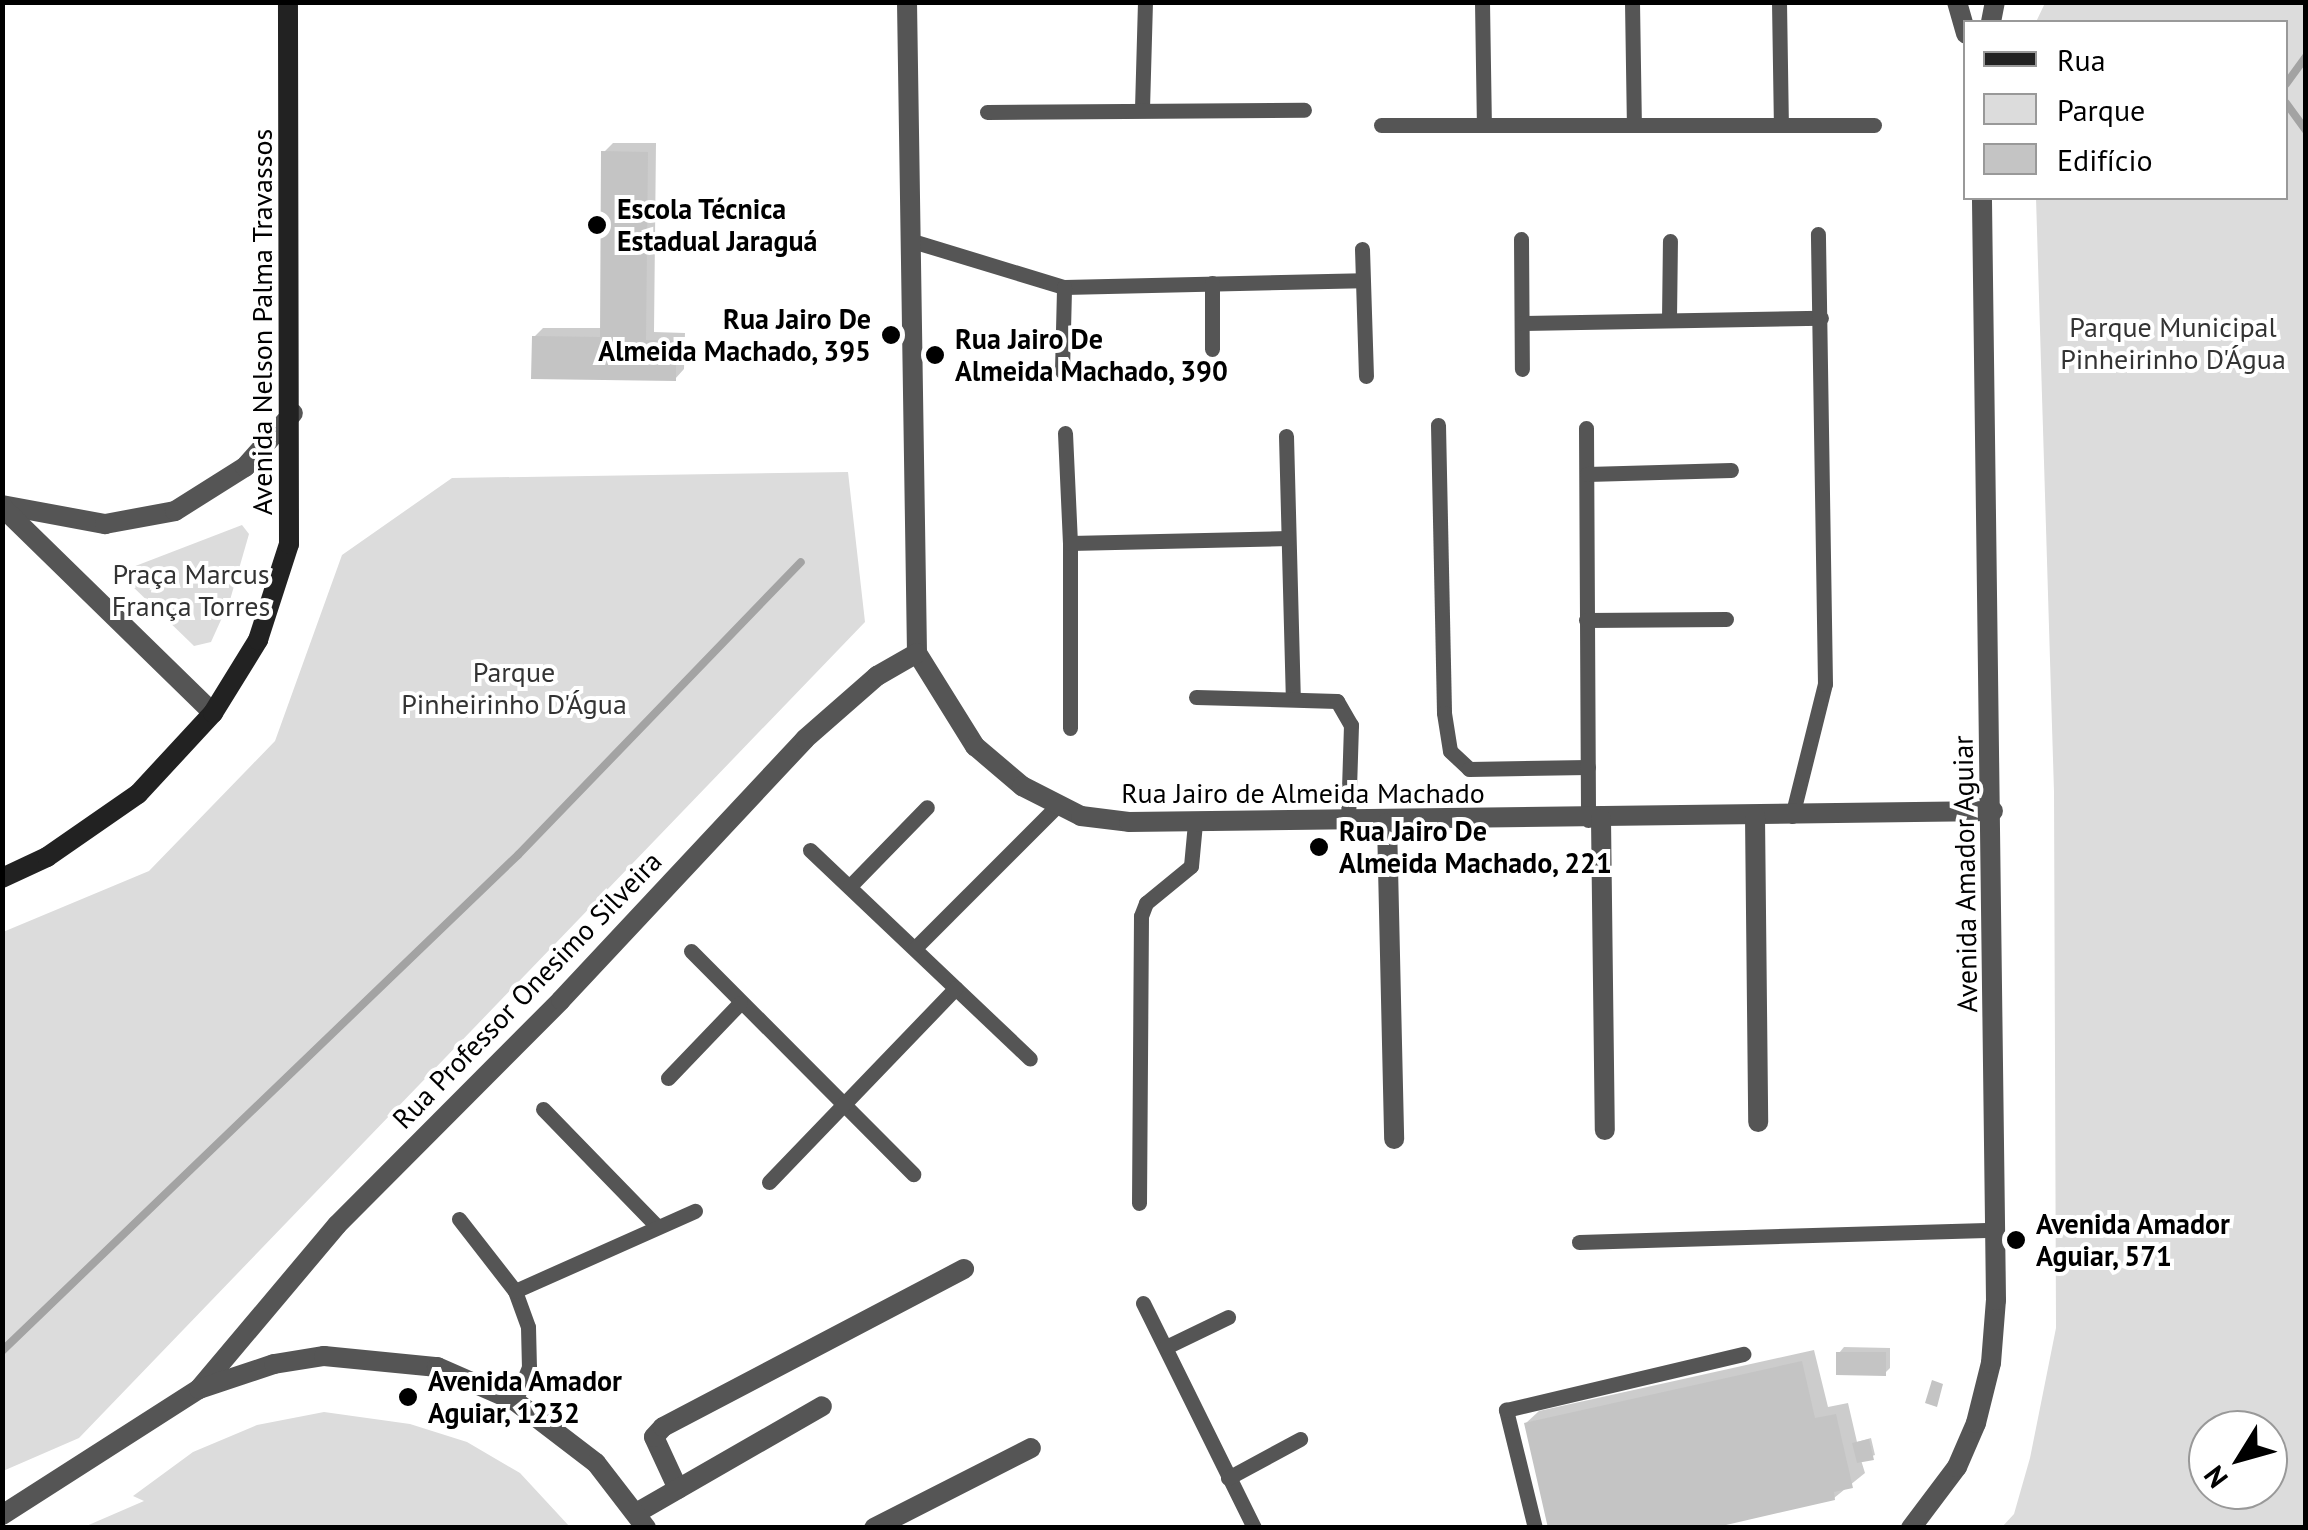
<!DOCTYPE html>
<html>
<head>
<meta charset="utf-8">
<style>
	body { margin:0 }
	#map { position:relative; width:2308px; height:1530px; overflow:hidden; background:#fff; font-family:"PT Sans",sans-serif }
	div>[style] { position:absolute }
	[style*='--x'] { left:calc(var(--x)*1px); top:calc(var(--y)*1px); width:calc(var(--w)*1px); rotate:calc(var(--a)*1deg) }
	.green>* { inset:0; background:#dcdcdc }
	.shadow>* { inset:0; background:#0003 }
	.stream>* { height:8px; margin:-4px; padding:0 4px; transform-origin:4px; border-radius:4px; background:#a3a3a3 }
	.building>* { inset:0; background:#c4c4c4 }
	.lane>* { height:15px; margin:-7.5px; padding:0 7.5px; transform-origin:7.5px; border-radius:7.5px; background:#555 }
	.street>* { height:20px; margin:-10px; padding:0 10px; transform-origin:10px; border-radius:10px; background:#555 }
	.secondary>* { height:20px; margin:-10px; padding:0 10px; transform-origin:10px; border-radius:10px; background:#222 }
	.dots>* { width:28px; height:28px; translate:-50% -50%; box-sizing:border-box; border:5px solid #fff; border-radius:50% }
	span { translate:-50% -50%; white-space:nowrap; text-align:center; line-height:1.15; -webkit-text-stroke:8px #fff; paint-order:stroke }
	.poi-label { font-size:28px; color:#000; font-weight:700 }
	.left { translate:0 -50%; text-align:left }
	.right { translate:-100% -50%; text-align:right }
	.street-label { font-size:28px; color:#000 }
	.park-label { font-size:28px; color:#333 }
	.frame { position:absolute; inset:0; border:5px solid #000; pointer-events:none }
	.legend { position:absolute; left:1963px; top:20px; width:325px; height:180px; box-sizing:border-box; background:#fff; border:2px solid #999; margin:0; padding:12px 18px; list-style:none; font-size:30px; color:#000 }
	.legend li { display:flex; align-items:center; gap:20px; height:50px }
	.legend b { width:50px; border:2px solid #999 }
	.north { position:absolute; left:2188px; top:1410px; width:100px; height:100px; box-sizing:border-box; background:#fff; border:2px solid #999; border-radius:50%; rotate:233deg; font-size:28px; font-weight:700; line-height:40px; text-align:center; color:#000 }
	.north::after { content:''; display:block; margin:auto; width:35px; height:45px; background:#000; clip-path:polygon(50% 0,100% 100%,50% 72%,0 100%) }
</style>
</head>
<body>
<div id="map">
	<div class="green">
		<div style="clip-path:polygon(evenodd,2045px 3px,2305px 3px,2305px 1527px,2002px 1527px,2014px 1514px,2030px 1458px,2056px 1328px,2054px 792px,2036px 198px,2286px 198px,2286px 22px,2036px 22px,2045px 3px,2208px 1430px,2268px 1430px,2268px 1490px,2208px 1490px,2208px 1430px)"></div>
		<div style="clip-path:polygon(848px 472px,865px 622px,79px 1438px,3px 1471px,3px 932px,149px 871px,275px 741px,342px 555px,452px 478px)"></div>
		<div style="clip-path:polygon(242px 525px,249px 534px,230px 600px,211px 642px,194px 646px,127px 581px,125px 570px)"></div>
		<div style="clip-path:polygon(324px 1412px,410px 1424px,467px 1442px,520px 1473px,570px 1527px,84px 1527px,144px 1501px,133px 1496px,193px 1452px,257px 1425px)"></div>
	</div>
	<div class="shadow">
		<div style="clip-path:polygon(613px 143px,656px 143px,654px 332px,685px 333px,684px 369px,675px 379px,534px 337px,543px 328px,602px 328px,604px 152px)"></div>
		<div style="clip-path:polygon(1844px 1347px,1890px 1348px,1890px 1368px,1885px 1373px,1839px 1353px)"></div>
		<div style="clip-path:polygon(1814px 1350px,1828px 1407px,1848px 1403px,1857px 1442px,1871px 1438px,1875px 1455px,1861px 1460px,1865px 1473px,1834px 1498px,1526px 1423px,1539px 1411px)"></div>
	</div>
	<div class="stream">
		<div style="--x:2286;--y:84;--w:34;--a:-54"></div>
		<div style="--x:2286;--y:103;--w:34;--a:54"></div>
		<div style="--x:2;--y:1351;--w:716;--a:-43.87"></div>
		<div style="--x:518;--y:855;--w:407;--a:-46"></div>
	</div>
	<div class="building">
		<div style="clip-path:polygon(601px 151px,648px 152px,646px 340px,676px 341px,676px 381px,531px 379px,532px 336px,600px 337px)"></div>
		<div style="clip-path:polygon(1836px 1352px,1886px 1352px,1886px 1376px,1836px 1375px)"></div>
		<div style="clip-path:polygon(1802px 1361px,1815px 1418px,1836px 1414px,1853px 1488px,1834px 1492px,1835px 1500px,1713px 1528px,1548px 1528px,1524px 1423px)"></div>
		<div style="clip-path:polygon(1932px 1380px,1943px 1384px,1937px 1407px,1925px 1403px)"></div>
		<div style="clip-path:polygon(1869px 1439px,1874px 1460px,1857px 1463px,1852px 1443px)"></div>
	</div>
	<div class="lane">
		<div style="--x:1482;--y:2;--w:121;--a:89.1"></div>
		<div style="--x:1632;--y:2;--w:122;--a:89.1"></div>
		<div style="--x:1779;--y:2;--w:123;--a:89.1"></div>
		<div style="--x:1142;--y:109;--w:107;--a:-88.4"></div>
		<div style="--x:987;--y:112;--w:317;--a:-0.4"></div>
		<div style="--x:1381;--y:125;--w:493;--a:0"></div>
		<div style="--x:1521;--y:239;--w:130;--a:89.6"></div>
		<div style="--x:909;--y:240;--w:162;--a:16.9"></div>
		<div style="--x:1064;--y:287;--w:298;--a:-1.3"></div>
		<div style="--x:1362;--y:249;--w:127;--a:88.2"></div>
		<div style="--x:1212;--y:283;--w:66;--a:90"></div>
		<div style="--x:1669;--y:319;--w:78;--a:-89.3"></div>
		<div style="--x:1522;--y:323;--w:299;--a:-1"></div>
		<div style="--x:1062;--y:371;--w:84;--a:-88.6"></div>
		<div style="--x:1438;--y:425;--w:288;--a:88.8"></div>
		<div style="--x:1444;--y:713;--w:38;--a:81"></div>
		<div style="--x:1450;--y:751;--w:26;--a:43"></div>
		<div style="--x:1469;--y:769;--w:119;--a:-1"></div>
		<div style="--x:1586;--y:428;--w:392;--a:89.7"></div>
		<div style="--x:1065;--y:433;--w:110;--a:87.4"></div>
		<div style="--x:1286;--y:436;--w:259;--a:88.5"></div>
		<div style="--x:1587;--y:474;--w:144;--a:-1.6"></div>
		<div style="--x:1586;--y:620;--w:140;--a:-0.4"></div>
		<div style="--x:1196;--y:697;--w:141;--a:1.6"></div>
		<div style="--x:1337;--y:701;--w:28;--a:60"></div>
		<div style="--x:1351;--y:725;--w:97;--a:91.8"></div>
		<div style="--x:1070;--y:728;--w:185;--a:-90"></div>
		<div style="--x:1070;--y:543;--w:218;--a:-1.3"></div>
		<div style="--x:1792;--y:816;--w:136;--a:-76"></div>
		<div style="--x:1825;--y:684;--w:450;--a:-90.9"></div>
		<div style="--x:810;--y:850;--w:303;--a:43.5"></div>
		<div style="--x:850;--y:886;--w:110;--a:-45.7"></div>
		<div style="--x:915;--y:948;--w:199;--a:-45"></div>
		<div style="--x:691;--y:951;--w:315;--a:45.1"></div>
		<div style="--x:668;--y:1078;--w:104;--a:-46.2"></div>
		<div style="--x:543;--y:1109;--w:161;--a:45.8"></div>
		<div style="--x:769;--y:1182;--w:269;--a:-46.1"></div>
		<div style="--x:1139;--y:1203;--w:287;--a:-89.6"></div>
		<div style="--x:1141;--y:916;--w:14;--a:-69"></div>
		<div style="--x:1146;--y:903;--w:58;--a:-39.4"></div>
		<div style="--x:1191;--y:866;--w:43;--a:-84.7"></div>
		<div style="--x:459;--y:1219;--w:91;--a:52.1"></div>
		<div style="--x:515;--y:1291;--w:38;--a:70"></div>
		<div style="--x:528;--y:1327;--w:40;--a:88.6"></div>
		<div style="--x:529;--y:1367;--w:37;--a:112"></div>
		<div style="--x:1579;--y:1242;--w:416;--a:-1.7"></div>
		<div style="--x:515;--y:1291;--w:197;--a:-24"></div>
		<div style="--x:1143;--y:1303;--w:251;--a:63.7"></div>
		<div style="--x:1166;--y:1347;--w:69;--a:-25.8"></div>
		<div style="--x:1228;--y:1478;--w:82;--a:-28.4"></div>
		<div style="--x:1535;--y:1528;--w:122;--a:-103.8"></div>
		<div style="--x:1506;--y:1410;--w:244;--a:-13.3"></div>
	</div>
	<div class="street">
		<div style="--x:907;--y:2;--w:651;--a:89.12"></div>
		<div style="--x:917;--y:653;--w:110;--a:58.1"></div>
		<div style="--x:975;--y:746;--w:62;--a:40.4"></div>
		<div style="--x:1022;--y:786;--w:66;--a:27"></div>
		<div style="--x:1081;--y:816;--w:48;--a:7.1"></div>
		<div style="--x:1129;--y:822;--w:864;--a:-0.73"></div>
		<div style="--x:1957;--y:2;--w:33;--a:74"></div>
		<div style="--x:1991;--y:22;--w:20;--a:-79"></div>
		<div style="--x:2;--y:505;--w:105;--a:10.5"></div>
		<div style="--x:105;--y:524;--w:71;--a:-10.5"></div>
		<div style="--x:175;--y:511;--w:83;--a:-32.2"></div>
		<div style="--x:245;--y:467;--w:72;--a:-48.4"></div>
		<div style="--x:2;--y:507;--w:295;--a:44.3"></div>
		<div style="--x:1755;--y:816;--w:306;--a:89.4"></div>
		<div style="--x:1601;--y:819;--w:311;--a:89.3"></div>
		<div style="--x:1387;--y:823;--w:316;--a:88.7"></div>
		<div style="--x:199;--y:1389;--w:214;--a:-49.9"></div>
		<div style="--x:337;--y:1225;--w:317;--a:-45.1"></div>
		<div style="--x:561;--y:1000;--w:357;--a:-46.9"></div>
		<div style="--x:805;--y:739;--w:96;--a:-41.2"></div>
		<div style="--x:877;--y:676;--w:46;--a:-29.9"></div>
		<div style="--x:678;--y:1489;--w:57;--a:-114.8"></div>
		<div style="--x:654;--y:1437;--w:13;--a:-48"></div>
		<div style="--x:663;--y:1427;--w:340;--a:-27.7"></div>
		<div style="--x:638;--y:1512;--w:212;--a:-29.9"></div>
		<div style="--x:2;--y:1515;--w:234;--a:-32.6"></div>
		<div style="--x:199;--y:1389;--w:79;--a:-18.4"></div>
		<div style="--x:274;--y:1364;--w:51;--a:-9.1"></div>
		<div style="--x:324;--y:1356;--w:114;--a:5.6"></div>
		<div style="--x:437;--y:1367;--w:85;--a:23.6"></div>
		<div style="--x:515;--y:1401;--w:102;--a:37.4"></div>
		<div style="--x:596;--y:1463;--w:82;--a:52.4"></div>
		<div style="--x:874;--y:1528;--w:176;--a:-27"></div>
		<div style="--x:1911;--y:1528;--w:76;--a:-53"></div>
		<div style="--x:1957;--y:1467;--w:48;--a:-66.6"></div>
		<div style="--x:1976;--y:1423;--w:62;--a:-76"></div>
		<div style="--x:1991;--y:1363;--w:63;--a:-85.5"></div>
		<div style="--x:1996;--y:1300;--w:1102;--a:-90.73"></div>
	</div>
	<div class="secondary">
		<div style="--x:2;--y:878;--w:50;--a:-25"></div>
		<div style="--x:47;--y:857;--w:111;--a:-34.7"></div>
		<div style="--x:138;--y:794;--w:110;--a:-47.2"></div>
		<div style="--x:213;--y:713;--w:86;--a:-58.3"></div>
		<div style="--x:258;--y:640;--w:101;--a:-72.1"></div>
		<div style="--x:289;--y:544;--w:542;--a:-90.11"></div>
	</div>
	<div class="dots">
		<div style="left:597px;top:225px;background:#000"></div>
		<div style="left:891px;top:335px;background:#000"></div>
		<div style="left:935px;top:355px;background:#000"></div>
		<div style="left:1319px;top:847px;background:#000"></div>
		<div style="left:2016px;top:1240px;background:#000"></div>
		<div style="left:408px;top:1397px;background:#000"></div>
	</div>
	<div class="poi-label">
		<span class="left" style="left:617px;top:225px">Escola Técnica<br>Estadual Jaraguá</span>
		<span class="right" style="left:871px;top:335px">Rua Jairo De<br>Almeida Machado, 395</span>
		<span class="left" style="left:955px;top:355px">Rua Jairo De<br>Almeida Machado, 390</span>
		<span class="left" style="left:1339px;top:847px">Rua Jairo De<br>Almeida Machado, 221</span>
		<span class="left" style="left:2036px;top:1240px">Avenida Amador<br>Aguiar, 571</span>
		<span class="left" style="left:428px;top:1397px">Avenida Amador<br>Aguiar, 1232</span>
	</div>
	<div class="street-label">
		<span style="left:262px;top:322px;rotate:-90deg">Avenida Nelson Palma Travassos</span>
		<span style="left:1303px;top:793px">Rua Jairo de Almeida Machado</span>
		<span style="left:1965px;top:874px;rotate:-91deg">Avenida Amador Aguiar</span>
		<span style="left:527px;top:990px;rotate:-46deg">Rua Professor Onesimo Silveira</span>
	</div>
	<div class="park-label">
		<span style="left:2173px;top:343px">Parque Municipal<br>Pinheirinho D'Água</span>
		<span style="left:191px;top:590px">Praça Marcus<br>França Torres</span>
		<span style="left:514px;top:688px">Parque<br>Pinheirinho D'Água</span>
	</div>
	<div class="frame"></div>
	<ul class="legend">
	<li><b style="height:12px;background:#222"></b>Rua</li>
	<li><b style="height:28px;background:#dcdcdc"></b>Parque</li>
	<li><b style="height:28px;background:#c4c4c4"></b>Edifício</li>
	</ul>
	<div class="north">N</div>
</div>
</body>
</html>
